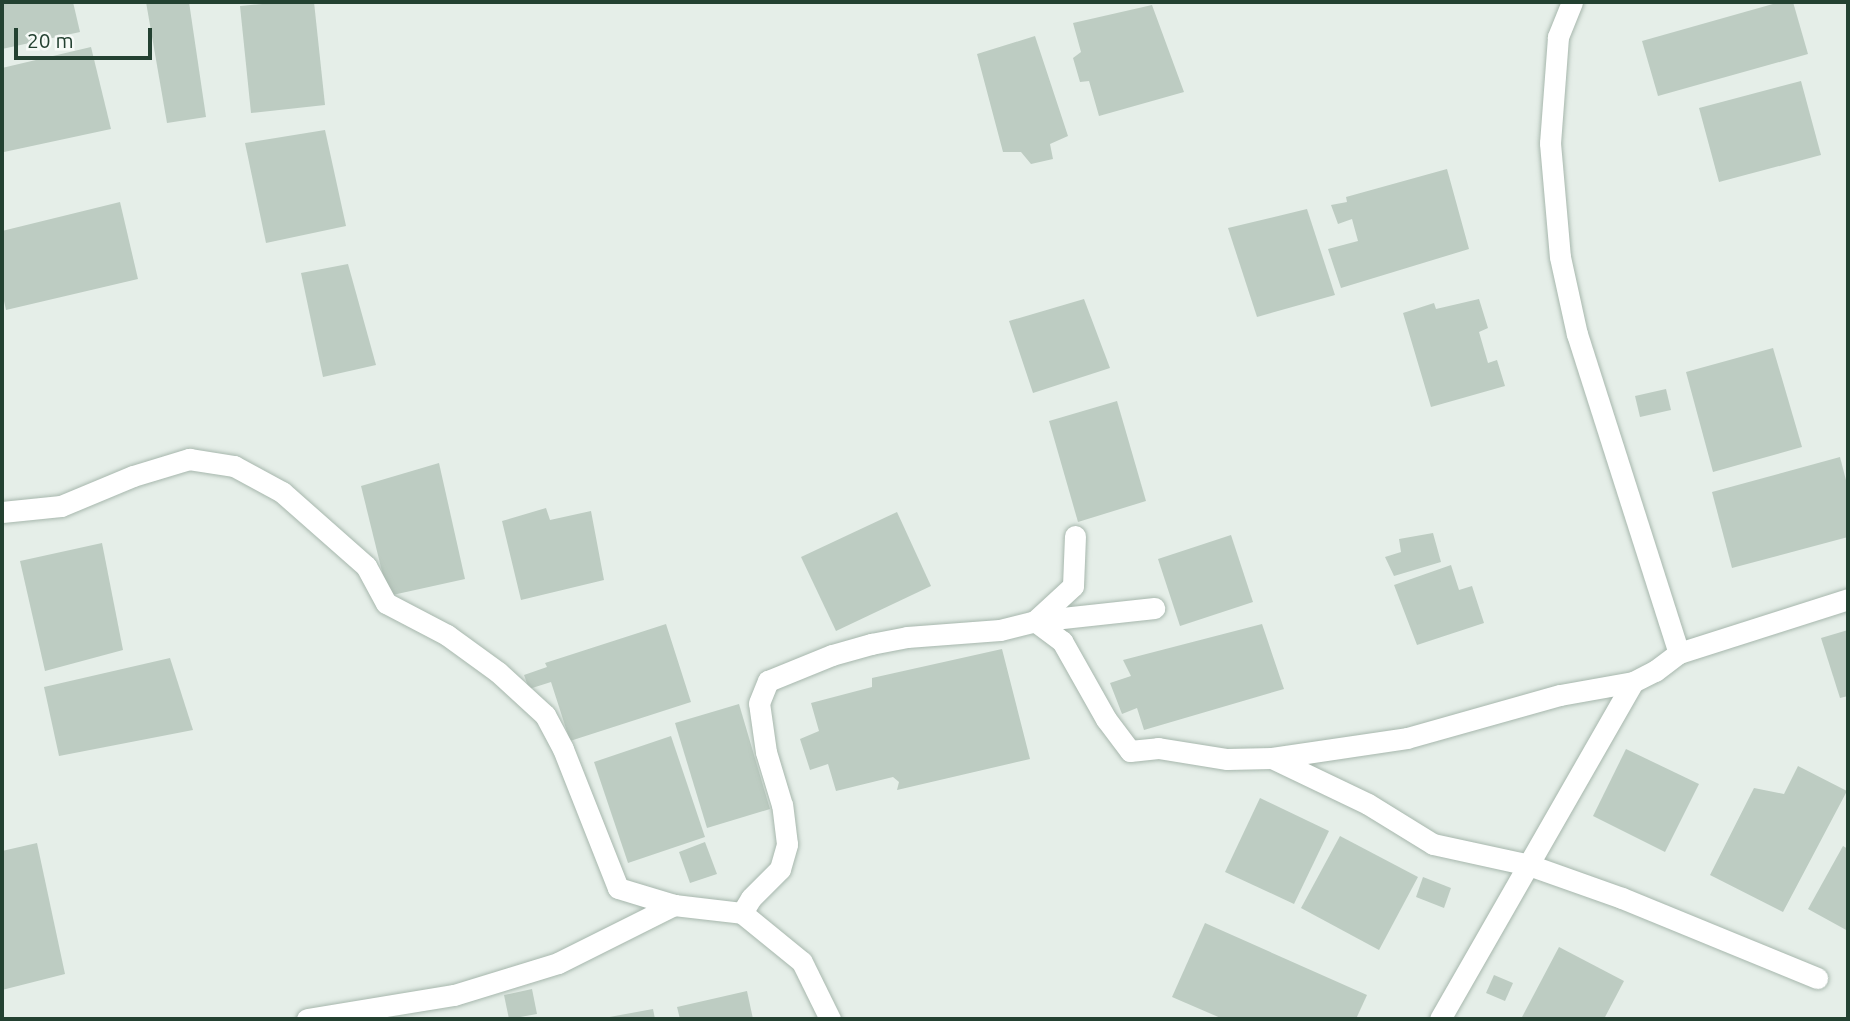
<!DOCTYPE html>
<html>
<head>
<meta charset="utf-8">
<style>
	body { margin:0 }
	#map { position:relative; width:1850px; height:1021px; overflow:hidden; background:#e5eee8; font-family:Ubuntu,sans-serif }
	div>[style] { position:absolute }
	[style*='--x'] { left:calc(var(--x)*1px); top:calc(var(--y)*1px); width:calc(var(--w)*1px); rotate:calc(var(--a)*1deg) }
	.building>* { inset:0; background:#bdccc2 }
	.roads { filter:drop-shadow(0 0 2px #a7b7ad) drop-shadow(0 0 2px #a7b7ad) }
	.minor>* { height:21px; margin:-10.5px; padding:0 10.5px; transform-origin:10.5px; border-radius:10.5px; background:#fff }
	span { translate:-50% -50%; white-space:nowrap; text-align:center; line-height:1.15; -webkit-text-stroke:7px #f6faf7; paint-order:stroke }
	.frame { position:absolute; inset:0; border:4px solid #234131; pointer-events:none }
	.scale { position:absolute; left:14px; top:28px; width:138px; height:32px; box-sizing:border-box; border:4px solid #234131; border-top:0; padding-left:9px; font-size:21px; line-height:24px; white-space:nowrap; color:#234131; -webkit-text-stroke:5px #f6faf7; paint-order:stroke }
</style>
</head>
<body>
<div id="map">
	<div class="building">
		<div style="clip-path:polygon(2px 2px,73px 2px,80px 32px,2px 49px)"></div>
		<div style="clip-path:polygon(146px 2px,189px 2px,206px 117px,167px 123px)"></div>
		<div style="clip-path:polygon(284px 2px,314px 2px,325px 105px,251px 113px,240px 6px)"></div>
		<div style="clip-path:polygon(1780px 2px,1793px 2px,1808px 54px,1658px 96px,1642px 41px)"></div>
		<div style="clip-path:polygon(1152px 5px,1184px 92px,1099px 116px,1089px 81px,1080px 82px,1073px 58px,1081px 52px,1073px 23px)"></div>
		<div style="clip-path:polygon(1035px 36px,1068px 136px,1050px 144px,1053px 159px,1031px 164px,1021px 152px,1003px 152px,977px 54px)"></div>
		<div style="clip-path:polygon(91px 47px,111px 129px,4px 152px,2px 68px)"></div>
		<div style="clip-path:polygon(1801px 81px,1821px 155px,1719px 182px,1699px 108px)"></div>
		<div style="clip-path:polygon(325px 130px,346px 226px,266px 243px,245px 143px)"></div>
		<div style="clip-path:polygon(1447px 169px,1469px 249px,1341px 288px,1328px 249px,1358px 241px,1352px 219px,1338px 224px,1331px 205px,1347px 202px,1346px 197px)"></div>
		<div style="clip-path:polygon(120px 202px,138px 279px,6px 310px,2px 292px,2px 231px)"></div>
		<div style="clip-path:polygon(1307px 209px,1335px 295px,1257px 317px,1228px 228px)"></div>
		<div style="clip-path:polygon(348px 264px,376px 365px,323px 377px,301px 273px)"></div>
		<div style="clip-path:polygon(1084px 299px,1110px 368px,1033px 393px,1009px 321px)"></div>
		<div style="clip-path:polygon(1479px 299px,1488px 328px,1479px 332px,1488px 363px,1497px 360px,1505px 386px,1431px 407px,1403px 313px,1434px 303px,1436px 309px)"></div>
		<div style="clip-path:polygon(1773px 348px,1802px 447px,1713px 472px,1686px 372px)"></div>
		<div style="clip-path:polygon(1666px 389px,1671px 410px,1640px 417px,1635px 396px)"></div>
		<div style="clip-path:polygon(1117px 401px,1146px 501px,1078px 522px,1049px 421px)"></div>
		<div style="clip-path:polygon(1840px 457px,1848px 488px,1848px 537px,1732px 568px,1712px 492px)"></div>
		<div style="clip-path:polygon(439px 463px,465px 579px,388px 596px,361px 486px)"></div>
		<div style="clip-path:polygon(546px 508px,550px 520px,591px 511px,604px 580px,521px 600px,502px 521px)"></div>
		<div style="clip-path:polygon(897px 512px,931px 586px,836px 631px,801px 557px)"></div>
		<div style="clip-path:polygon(1433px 533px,1441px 562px,1394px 576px,1385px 557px,1401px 552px,1399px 539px)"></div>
		<div style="clip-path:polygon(1231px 535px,1253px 602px,1180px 626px,1158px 559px)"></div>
		<div style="clip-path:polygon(102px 543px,123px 650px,45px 671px,20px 561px)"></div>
		<div style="clip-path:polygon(1451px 565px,1459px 590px,1472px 586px,1484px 623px,1417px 645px,1394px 585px)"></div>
		<div style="clip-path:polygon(666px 624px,691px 702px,570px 741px,551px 682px,529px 689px,524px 675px,547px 667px,545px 663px)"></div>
		<div style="clip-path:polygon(1262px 624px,1284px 689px,1144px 730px,1137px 708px,1122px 714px,1110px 683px,1131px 676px,1123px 660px)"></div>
		<div style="clip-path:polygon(1848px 630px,1848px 696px,1840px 698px,1821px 638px)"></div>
		<div style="clip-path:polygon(1002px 649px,1030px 759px,897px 790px,899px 782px,893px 777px,836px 791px,828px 764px,810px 770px,800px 739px,819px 731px,811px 703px,872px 687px,872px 678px)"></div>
		<div style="clip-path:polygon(170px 658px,193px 730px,59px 756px,44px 687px)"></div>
		<div style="clip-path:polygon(739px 704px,770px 809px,707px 828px,675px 723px)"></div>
		<div style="clip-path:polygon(671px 736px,705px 837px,628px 863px,594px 762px)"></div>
		<div style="clip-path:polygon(1626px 749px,1699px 784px,1665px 852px,1593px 816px)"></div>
		<div style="clip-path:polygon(1798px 766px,1847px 791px,1783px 912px,1710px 875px,1754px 788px,1784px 794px)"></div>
		<div style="clip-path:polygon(1260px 798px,1329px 831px,1294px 904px,1225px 872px)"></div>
		<div style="clip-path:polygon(1340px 836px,1418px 877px,1379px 950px,1301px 908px)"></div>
		<div style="clip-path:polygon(705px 842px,717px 874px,690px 883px,679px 852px)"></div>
		<div style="clip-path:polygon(37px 843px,65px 974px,2px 990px,2px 851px)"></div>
		<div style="clip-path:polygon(1843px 846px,1848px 849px,1848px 931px,1808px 909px)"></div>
		<div style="clip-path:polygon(1423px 877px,1451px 888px,1444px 908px,1416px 897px)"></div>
		<div style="clip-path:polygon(1205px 923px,1367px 995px,1356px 1019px,1223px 1019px,1172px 997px)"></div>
		<div style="clip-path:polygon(1559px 947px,1624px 981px,1604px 1019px,1521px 1019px)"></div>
		<div style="clip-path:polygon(1494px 975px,1513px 983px,1505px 1001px,1486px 993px)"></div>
		<div style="clip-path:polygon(532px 989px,537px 1014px,509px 1019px,504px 995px)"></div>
		<div style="clip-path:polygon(747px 991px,753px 1019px,680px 1019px,677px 1007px)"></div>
		<div style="clip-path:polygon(653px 1009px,655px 1019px,605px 1019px,604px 1018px)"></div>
	</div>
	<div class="roads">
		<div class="minor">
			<div style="--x:1572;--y:2;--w:38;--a:112"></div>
			<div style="--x:1558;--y:37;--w:106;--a:94.3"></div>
			<div style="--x:1550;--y:143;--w:114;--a:85"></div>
			<div style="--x:1560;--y:257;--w:79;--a:77.6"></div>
			<div style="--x:1577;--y:334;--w:335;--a:72.3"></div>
			<div style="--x:2;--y:512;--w:59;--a:-5.8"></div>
			<div style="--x:61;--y:506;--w:78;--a:-22.6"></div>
			<div style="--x:133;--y:476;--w:59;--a:-16.9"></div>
			<div style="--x:189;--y:459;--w:46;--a:8.8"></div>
			<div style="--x:234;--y:466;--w:55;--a:28.4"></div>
			<div style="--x:282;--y:492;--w:112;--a:41.4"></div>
			<div style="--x:366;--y:566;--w:42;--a:61.6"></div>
			<div style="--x:386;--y:603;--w:69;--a:27.7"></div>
			<div style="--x:447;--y:635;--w:63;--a:36"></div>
			<div style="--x:498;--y:672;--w:64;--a:42.5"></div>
			<div style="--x:545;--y:715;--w:38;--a:62"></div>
			<div style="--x:563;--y:749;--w:149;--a:68.4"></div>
			<div style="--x:618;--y:888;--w:59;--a:16.9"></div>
			<div style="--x:1075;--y:536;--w:50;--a:92.3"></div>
			<div style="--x:1073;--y:586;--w:52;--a:137.4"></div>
			<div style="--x:1035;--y:621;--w:120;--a:-6.2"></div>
			<div style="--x:1272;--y:758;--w:106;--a:25.6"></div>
			<div style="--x:1368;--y:804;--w:76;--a:31.6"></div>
			<div style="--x:1433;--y:844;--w:98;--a:12.3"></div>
			<div style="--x:1529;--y:865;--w:99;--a:19.5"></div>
			<div style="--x:1622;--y:898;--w:211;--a:22.3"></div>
			<div style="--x:742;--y:913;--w:17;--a:-59"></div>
			<div style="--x:751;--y:898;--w:41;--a:-45"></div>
			<div style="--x:780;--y:869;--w:26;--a:-74"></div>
			<div style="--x:787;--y:844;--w:39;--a:-97"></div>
			<div style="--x:782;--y:805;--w:55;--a:-106.8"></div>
			<div style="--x:766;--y:752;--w:49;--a:-98.1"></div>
			<div style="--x:759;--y:703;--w:24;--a:-68"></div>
			<div style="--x:768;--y:681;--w:69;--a:-22.1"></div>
			<div style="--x:832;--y:655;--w:41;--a:-15.8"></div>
			<div style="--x:871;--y:644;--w:37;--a:-11"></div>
			<div style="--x:907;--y:637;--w:93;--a:-4.3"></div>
			<div style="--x:1000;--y:630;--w:36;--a:-14"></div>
			<div style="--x:1035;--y:621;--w:34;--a:37"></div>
			<div style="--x:1062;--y:641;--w:90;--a:60.6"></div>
			<div style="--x:1106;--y:719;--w:40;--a:53"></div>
			<div style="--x:1130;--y:751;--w:28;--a:-6"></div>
			<div style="--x:1158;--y:748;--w:70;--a:9.1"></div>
			<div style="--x:1227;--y:759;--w:45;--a:-1.3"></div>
			<div style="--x:1272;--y:758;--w:136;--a:-8.4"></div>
			<div style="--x:1407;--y:738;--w:159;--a:-15.7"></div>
			<div style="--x:1560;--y:695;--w:74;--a:-10.1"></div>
			<div style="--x:307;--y:1019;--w:149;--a:-9.3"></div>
			<div style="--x:454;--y:995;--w:109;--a:-17.1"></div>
			<div style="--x:558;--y:963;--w:130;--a:-26.6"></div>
			<div style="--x:674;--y:905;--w:68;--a:6.7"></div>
			<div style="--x:742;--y:913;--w:77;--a:39.2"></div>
			<div style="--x:802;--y:962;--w:64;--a:63.8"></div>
			<div style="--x:1440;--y:1019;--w:388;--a:-60.2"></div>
			<div style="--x:1633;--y:682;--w:25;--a:-27"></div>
			<div style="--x:1655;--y:671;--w:30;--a:-37"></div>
			<div style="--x:1679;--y:653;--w:177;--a:-17.7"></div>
		</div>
	</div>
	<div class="frame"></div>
	<div class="scale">20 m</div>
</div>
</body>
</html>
